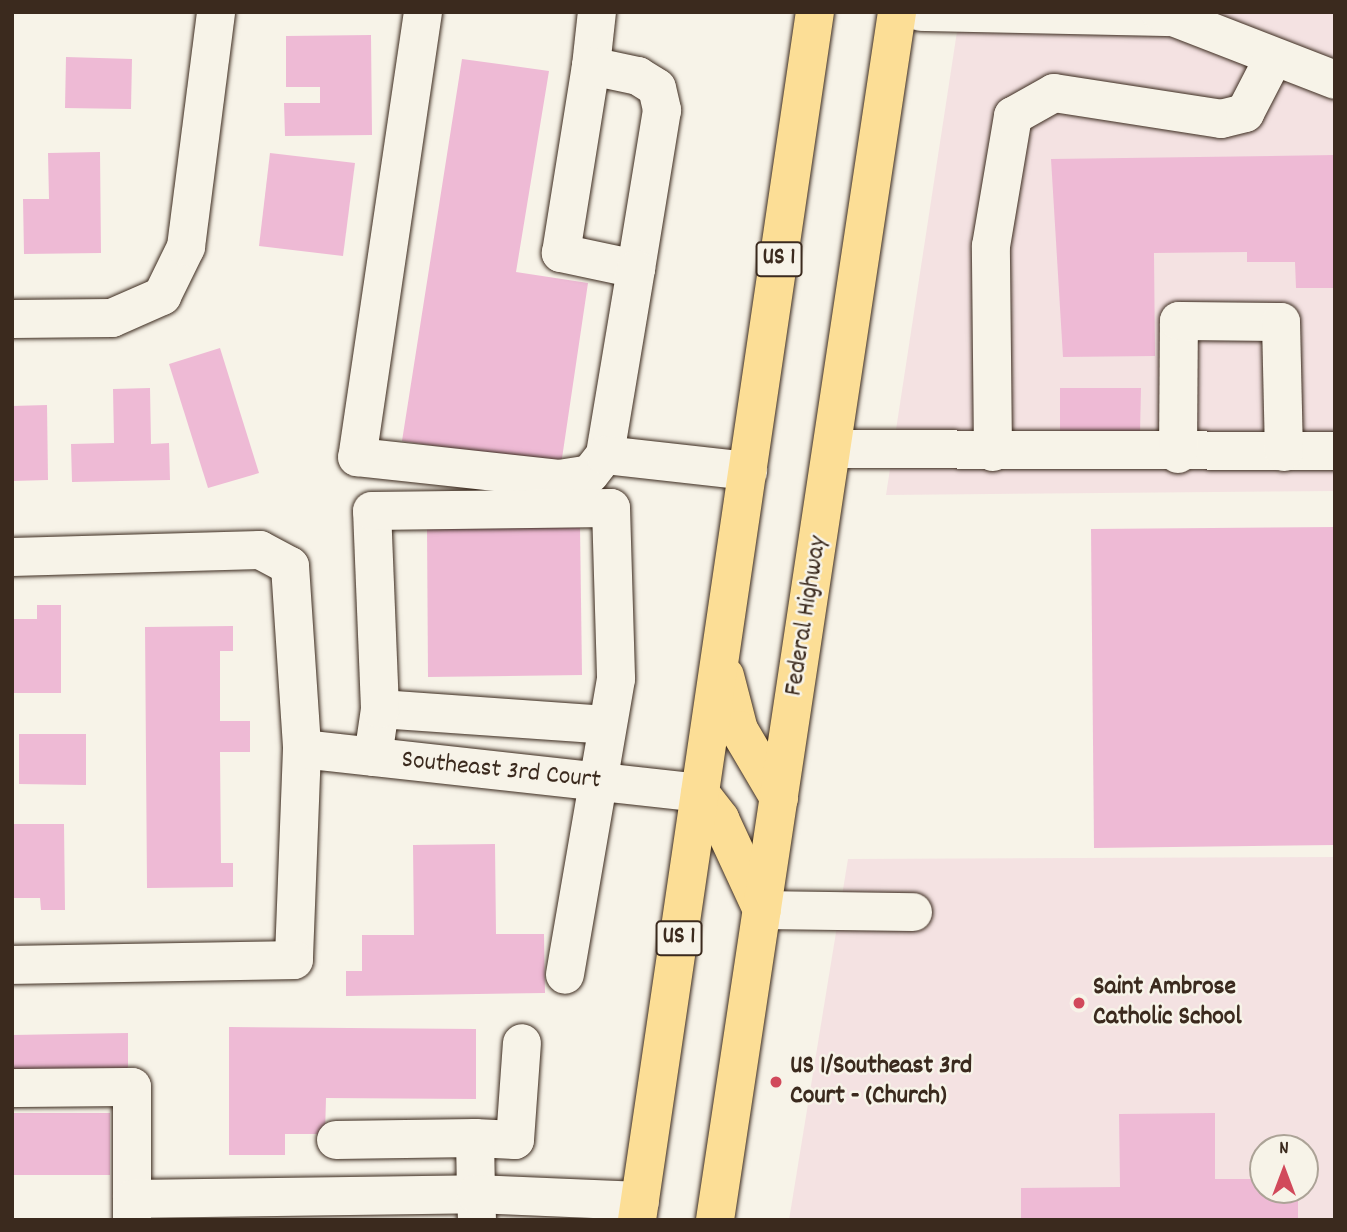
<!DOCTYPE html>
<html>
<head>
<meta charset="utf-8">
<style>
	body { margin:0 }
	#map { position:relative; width:1347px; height:1232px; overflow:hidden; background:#f7f3e8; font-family:Dekko,sans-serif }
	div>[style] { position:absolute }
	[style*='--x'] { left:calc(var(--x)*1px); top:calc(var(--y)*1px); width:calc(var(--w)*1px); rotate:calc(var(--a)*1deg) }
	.built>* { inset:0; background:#f4e2e2 }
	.building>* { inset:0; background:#eebad5 }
	.roads { filter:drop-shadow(0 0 2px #3b2a1e) drop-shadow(0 0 2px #3b2a1e) }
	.minor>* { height:38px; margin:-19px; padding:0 19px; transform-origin:19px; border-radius:19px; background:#f7f3e8 }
	.major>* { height:38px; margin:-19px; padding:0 19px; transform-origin:19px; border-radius:19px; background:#fcde96 }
	.dots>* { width:19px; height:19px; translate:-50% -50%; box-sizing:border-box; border:4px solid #f7f3e8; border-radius:50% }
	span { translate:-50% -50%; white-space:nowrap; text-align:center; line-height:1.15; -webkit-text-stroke:5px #f7f3e8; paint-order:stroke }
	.shield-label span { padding:2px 5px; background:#f7f3e8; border:2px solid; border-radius:5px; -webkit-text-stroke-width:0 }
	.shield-label { font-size:24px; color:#3b2a1e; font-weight:700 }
	.street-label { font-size:26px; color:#3b2a1e }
	.poi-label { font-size:26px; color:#3b2a1e; font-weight:700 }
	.left { translate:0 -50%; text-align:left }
	.frame { position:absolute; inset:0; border:14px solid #3b2a1e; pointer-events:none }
	.north { position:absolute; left:1249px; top:1134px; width:70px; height:70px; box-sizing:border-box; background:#f7f3e8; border:2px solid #aca397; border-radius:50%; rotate:0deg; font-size:19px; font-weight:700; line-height:28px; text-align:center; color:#3b2a1e }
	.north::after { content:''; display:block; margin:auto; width:24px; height:32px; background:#d1495b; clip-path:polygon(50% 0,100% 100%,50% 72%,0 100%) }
</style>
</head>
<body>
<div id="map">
	<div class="built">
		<div style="clip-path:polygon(960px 12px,1335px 12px,1335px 491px,886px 495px)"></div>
		<div style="clip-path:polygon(evenodd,1335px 857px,1335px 1220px,789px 1220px,848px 859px,1335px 857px,1263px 1148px,1305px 1148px,1305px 1190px,1263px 1190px,1263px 1148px)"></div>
	</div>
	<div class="building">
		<div style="clip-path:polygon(371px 35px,372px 135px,285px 136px,284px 103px,320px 103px,320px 87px,286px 87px,286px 36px)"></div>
		<div style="clip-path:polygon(66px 57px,132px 59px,131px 109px,65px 108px)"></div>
		<div style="clip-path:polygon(462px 59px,549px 71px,516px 272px,588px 283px,561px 465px,402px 441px)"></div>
		<div style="clip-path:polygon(100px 152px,101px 253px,24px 254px,23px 199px,49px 199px,48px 153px)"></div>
		<div style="clip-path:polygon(270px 153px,355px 163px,343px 256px,259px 246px)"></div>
		<div style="clip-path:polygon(1335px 155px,1335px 288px,1296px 288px,1295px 262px,1247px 262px,1247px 252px,1154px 253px,1155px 356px,1063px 357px,1051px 159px)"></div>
		<div style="clip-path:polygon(220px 348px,259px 473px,208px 488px,169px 364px)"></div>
		<div style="clip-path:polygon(150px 388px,151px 444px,169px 443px,170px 480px,72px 482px,71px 444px,114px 443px,113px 389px)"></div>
		<div style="clip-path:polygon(1060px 388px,1141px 388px,1140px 433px,1060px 433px)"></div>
		<div style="clip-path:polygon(47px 405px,48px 480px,12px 481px,12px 406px)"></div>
		<div style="clip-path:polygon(580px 526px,582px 675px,428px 677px,427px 528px)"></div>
		<div style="clip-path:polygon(1335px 527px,1335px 845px,1094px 848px,1091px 529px)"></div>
		<div style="clip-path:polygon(37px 605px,61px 605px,61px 693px,12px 693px,12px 619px,37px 619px)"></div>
		<div style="clip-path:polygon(233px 626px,233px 651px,220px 651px,220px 721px,250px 721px,250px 752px,220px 752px,221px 863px,233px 863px,233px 887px,147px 888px,145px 627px)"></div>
		<div style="clip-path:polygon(19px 734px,86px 734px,86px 785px,19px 784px)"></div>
		<div style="clip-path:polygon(12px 824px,64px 824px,65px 910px,41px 910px,40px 898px,12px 898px)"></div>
		<div style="clip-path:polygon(495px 844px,496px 934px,544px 934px,545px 993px,346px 996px,346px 971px,362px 971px,362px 935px,414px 935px,413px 845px)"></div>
		<div style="clip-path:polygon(229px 1027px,476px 1029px,476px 1099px,326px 1098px,325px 1134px,285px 1134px,285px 1155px,229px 1155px)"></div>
		<div style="clip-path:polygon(128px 1033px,128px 1069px,12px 1070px,12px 1035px)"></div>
		<div style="clip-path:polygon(12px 1113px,110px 1113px,110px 1175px,12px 1175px)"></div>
		<div style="clip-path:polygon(1215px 1113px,1215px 1179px,1263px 1179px,1263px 1190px,1298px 1190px,1298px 1220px,1021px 1220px,1021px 1188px,1120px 1187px,1119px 1114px)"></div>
	</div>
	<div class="roads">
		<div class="minor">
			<div style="--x:423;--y:12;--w:450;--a:98.4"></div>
			<div style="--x:357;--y:457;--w:203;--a:6.2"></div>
			<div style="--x:559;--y:479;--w:31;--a:-9"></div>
			<div style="--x:590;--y:474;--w:24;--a:-52"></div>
			<div style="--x:921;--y:12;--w:249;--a:1.2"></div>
			<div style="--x:1160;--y:12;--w:188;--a:21.2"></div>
			<div style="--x:591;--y:66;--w:54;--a:-83.7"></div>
			<div style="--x:636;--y:269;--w:77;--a:-168"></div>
			<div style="--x:561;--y:253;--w:189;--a:-80.9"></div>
			<div style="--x:591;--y:66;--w:48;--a:12"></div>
			<div style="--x:638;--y:76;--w:22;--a:32"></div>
			<div style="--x:657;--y:88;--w:23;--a:77"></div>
			<div style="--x:662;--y:110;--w:161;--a:99.3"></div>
			<div style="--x:636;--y:269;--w:189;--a:99.5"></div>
			<div style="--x:605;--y:455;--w:144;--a:6.4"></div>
			<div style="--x:12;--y:319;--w:100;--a:-0.6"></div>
			<div style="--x:112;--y:318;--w:55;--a:-23.7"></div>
			<div style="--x:162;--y:296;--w:55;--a:-63.9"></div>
			<div style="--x:186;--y:247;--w:237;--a:-82.7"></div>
			<div style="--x:832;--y:449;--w:503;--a:0.23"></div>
			<div style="--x:993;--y:452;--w:206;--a:-90.6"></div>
			<div style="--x:991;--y:246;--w:132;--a:-80.4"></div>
			<div style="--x:1013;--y:116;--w:47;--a:-29.3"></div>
			<div style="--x:1054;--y:93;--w:169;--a:8.8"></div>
			<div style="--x:1221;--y:119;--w:25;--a:-14"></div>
			<div style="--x:1245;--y:113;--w:61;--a:-62.6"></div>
			<div style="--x:1178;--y:454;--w:133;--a:-89.6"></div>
			<div style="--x:1179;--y:321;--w:102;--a:0.6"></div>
			<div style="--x:1281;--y:322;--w:130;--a:88.7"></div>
			<div style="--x:12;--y:557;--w:248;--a:-1.6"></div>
			<div style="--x:260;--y:550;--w:34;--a:28"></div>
			<div style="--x:290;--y:566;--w:183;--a:86.2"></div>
			<div style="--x:302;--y:749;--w:211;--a:92.2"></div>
			<div style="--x:294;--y:960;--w:282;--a:179"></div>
			<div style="--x:380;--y:709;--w:227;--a:4"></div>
			<div style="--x:302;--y:749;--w:400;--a:6.3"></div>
			<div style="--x:373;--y:757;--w:49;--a:-81.7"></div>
			<div style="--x:380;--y:709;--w:198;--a:-92.3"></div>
			<div style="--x:372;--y:511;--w:239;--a:-0.7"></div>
			<div style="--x:611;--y:508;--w:171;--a:88.3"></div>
			<div style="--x:616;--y:679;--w:300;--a:99.8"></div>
			<div style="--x:762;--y:910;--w:151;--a:0.8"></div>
			<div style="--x:12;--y:1088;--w:120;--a:-0.5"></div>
			<div style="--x:132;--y:1087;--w:133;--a:90"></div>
			<div style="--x:475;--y:1138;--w:40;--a:2.9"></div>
			<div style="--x:515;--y:1140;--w:97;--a:-85.9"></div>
			<div style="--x:132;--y:1199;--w:344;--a:-0.8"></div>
			<div style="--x:476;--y:1194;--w:56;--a:-91"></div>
			<div style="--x:475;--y:1138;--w:139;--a:179.2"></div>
			<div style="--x:477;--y:1220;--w:26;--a:-92"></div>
			<div style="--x:476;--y:1194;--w:164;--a:2.4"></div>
		</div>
		<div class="major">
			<div style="--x:725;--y:676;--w:56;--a:75.5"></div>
			<div style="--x:739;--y:730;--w:79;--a:59.5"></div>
			<div style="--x:700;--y:793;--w:33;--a:52"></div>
			<div style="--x:720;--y:819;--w:100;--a:65.2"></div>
			<div style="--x:637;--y:1220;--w:1221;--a:-81.62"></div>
			<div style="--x:715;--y:1220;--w:1222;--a:-81.43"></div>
		</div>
	</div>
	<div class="dots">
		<div style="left:1079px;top:1003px;background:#d1495b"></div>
		<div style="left:776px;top:1082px;background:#d1495b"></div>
	</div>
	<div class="shield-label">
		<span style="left:779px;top:259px">US 1</span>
		<span style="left:679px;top:938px">US 1</span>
	</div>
	<div class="street-label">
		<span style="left:807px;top:616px;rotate:-81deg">Federal Highway</span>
		<span style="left:501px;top:771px;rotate:6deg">Southeast 3rd Court</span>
	</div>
	<div class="poi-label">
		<span class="left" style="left:1093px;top:1003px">Saint Ambrose<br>Catholic School</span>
		<span class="left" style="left:790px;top:1082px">US 1/Southeast 3rd<br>Court - (Church)</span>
	</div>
	<div class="frame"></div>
	<div class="north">N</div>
</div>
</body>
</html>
